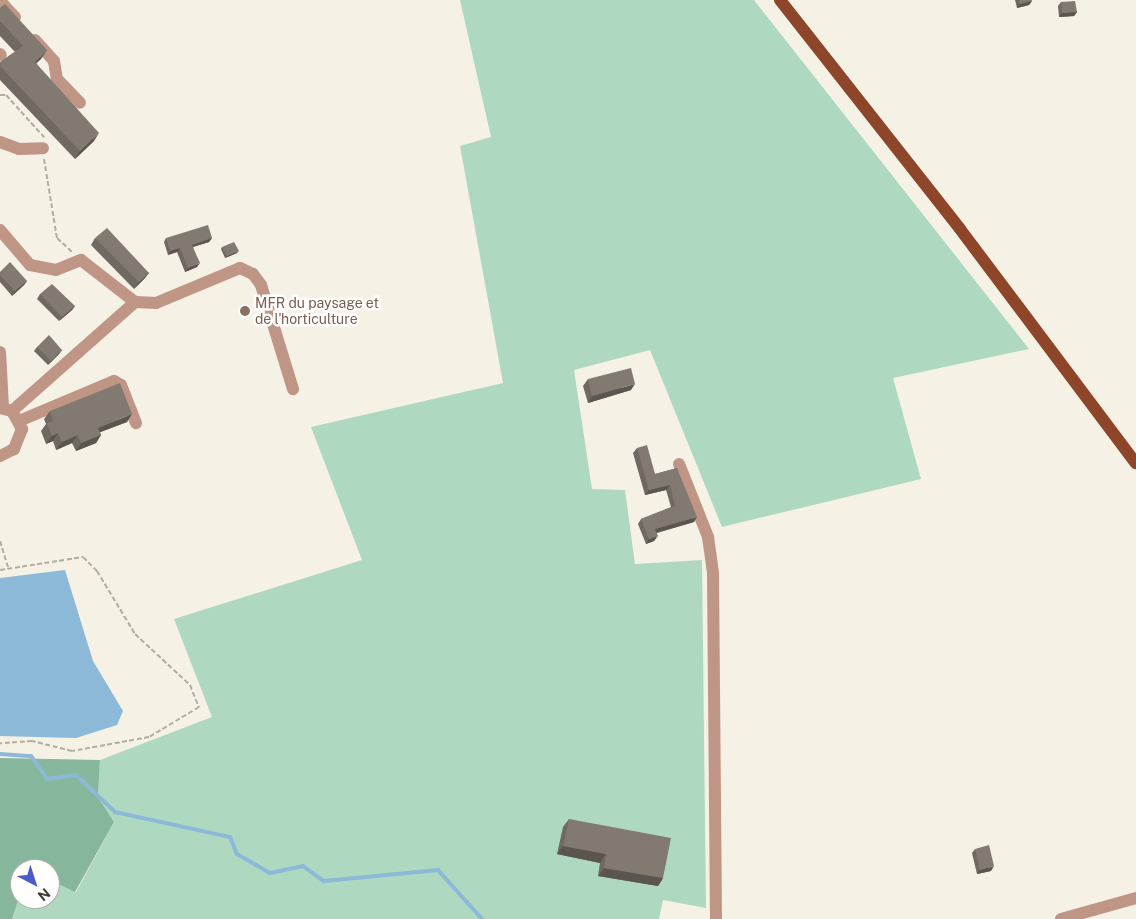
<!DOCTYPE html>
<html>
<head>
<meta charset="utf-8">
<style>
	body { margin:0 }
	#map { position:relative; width:1136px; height:919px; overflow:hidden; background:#f5f1e5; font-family:"Public Sans",sans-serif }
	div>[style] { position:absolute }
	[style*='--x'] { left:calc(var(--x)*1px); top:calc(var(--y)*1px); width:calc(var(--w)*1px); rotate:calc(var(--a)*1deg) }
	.green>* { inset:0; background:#afd8c1 }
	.forest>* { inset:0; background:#86b79d }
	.water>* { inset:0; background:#8bb9d7 }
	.stream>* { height:4px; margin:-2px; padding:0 2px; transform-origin:2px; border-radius:2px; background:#8bb9d7 }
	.path>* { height:2px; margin-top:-1px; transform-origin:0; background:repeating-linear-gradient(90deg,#b0ada3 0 5px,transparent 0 7.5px) }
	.minor>* { height:12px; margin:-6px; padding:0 6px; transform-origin:6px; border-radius:6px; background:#bf9585 }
	.major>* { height:12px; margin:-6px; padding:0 6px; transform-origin:6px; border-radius:6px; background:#8e462a }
	.wall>* { inset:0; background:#706961 }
	.shaded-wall>* { inset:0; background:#5b554f }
	.building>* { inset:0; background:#827a71 }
	.dots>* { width:14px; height:14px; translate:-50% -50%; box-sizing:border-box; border:2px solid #fffefc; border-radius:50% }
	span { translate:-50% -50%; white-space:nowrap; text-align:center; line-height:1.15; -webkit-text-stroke:5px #fffefc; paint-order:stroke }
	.education-label { font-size:14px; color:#785e54 }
	.left { translate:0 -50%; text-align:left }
	.north { position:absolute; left:10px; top:859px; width:50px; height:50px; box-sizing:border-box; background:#fffefc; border:1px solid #b1afac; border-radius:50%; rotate:140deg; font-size:14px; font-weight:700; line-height:20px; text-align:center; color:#3b3934 }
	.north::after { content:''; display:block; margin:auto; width:18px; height:22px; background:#4c5ad0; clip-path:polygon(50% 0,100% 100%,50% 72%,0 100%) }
</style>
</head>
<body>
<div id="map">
	<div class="green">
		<div style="clip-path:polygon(460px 0,754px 0,1029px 349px,893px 378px,921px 479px,722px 527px,650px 350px,574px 370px,592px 489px,625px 490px,635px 564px,702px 560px,706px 908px,663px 900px,659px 919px,12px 919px,20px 895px,20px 899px,50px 899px,50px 880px,76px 892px,114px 822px,98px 797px,100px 760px,212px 717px,174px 619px,362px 560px,311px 427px,503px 383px,460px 146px,491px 137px)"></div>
	</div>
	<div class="forest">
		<div style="clip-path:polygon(0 758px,100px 760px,98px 797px,114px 822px,75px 892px,50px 880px,50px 869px,20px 869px,20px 895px,12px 919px,0 919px)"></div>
	</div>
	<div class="water">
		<div style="clip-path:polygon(65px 570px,93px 661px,123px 711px,117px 725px,76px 738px,0 736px,0 578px)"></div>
	</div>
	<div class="stream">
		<div style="--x:0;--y:754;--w:31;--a:4"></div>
		<div style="--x:31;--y:756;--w:28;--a:55"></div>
		<div style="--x:47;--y:779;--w:29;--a:-8"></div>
		<div style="--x:76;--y:775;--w:54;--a:43.5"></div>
		<div style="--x:115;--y:812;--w:118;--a:12.3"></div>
		<div style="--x:230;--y:837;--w:18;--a:68"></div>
		<div style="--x:237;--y:854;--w:38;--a:30"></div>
		<div style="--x:270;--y:873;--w:34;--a:-12"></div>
		<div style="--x:303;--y:866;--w:26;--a:36"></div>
		<div style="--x:324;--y:881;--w:115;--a:-5.5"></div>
		<div style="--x:438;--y:870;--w:66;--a:48.1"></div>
	</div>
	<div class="path">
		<div style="--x:0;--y:95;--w:6;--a:0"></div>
		<div style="--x:6;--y:95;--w:57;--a:47.9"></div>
		<div style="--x:44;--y:159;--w:80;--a:80.7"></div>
		<div style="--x:57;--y:238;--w:21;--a:43"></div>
		<div style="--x:0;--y:541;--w:28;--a:73"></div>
		<div style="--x:0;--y:570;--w:84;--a:-8.9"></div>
		<div style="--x:83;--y:557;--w:20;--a:45"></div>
		<div style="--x:97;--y:571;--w:74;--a:58.9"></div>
		<div style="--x:135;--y:634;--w:75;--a:42.8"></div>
		<div style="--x:190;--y:685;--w:24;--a:68"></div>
		<div style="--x:199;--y:707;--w:58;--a:149"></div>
		<div style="--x:149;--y:737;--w:78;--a:169.7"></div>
		<div style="--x:72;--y:751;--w:41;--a:-166"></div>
		<div style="--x:32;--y:741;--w:32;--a:176"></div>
	</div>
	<div class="minor">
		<div style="--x:0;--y:1;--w:22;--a:47"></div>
		<div style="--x:35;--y:40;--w:28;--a:48"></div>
		<div style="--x:54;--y:61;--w:18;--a:81"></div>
		<div style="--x:57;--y:79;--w:33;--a:46"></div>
		<div style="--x:0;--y:54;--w:1;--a:45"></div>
		<div style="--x:0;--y:142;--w:20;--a:20"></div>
		<div style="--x:19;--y:149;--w:24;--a:-2"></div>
		<div style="--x:0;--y:230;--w:46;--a:49.4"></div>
		<div style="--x:30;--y:265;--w:26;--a:11"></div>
		<div style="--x:56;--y:270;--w:27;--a:-22"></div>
		<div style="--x:81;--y:260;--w:68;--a:37.9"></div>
		<div style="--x:135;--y:302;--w:21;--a:3"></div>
		<div style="--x:156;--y:303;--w:91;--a:-22.6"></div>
		<div style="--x:240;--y:268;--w:14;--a:25"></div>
		<div style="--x:253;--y:274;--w:14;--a:54"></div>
		<div style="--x:261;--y:285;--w:109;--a:72.9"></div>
		<div style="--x:0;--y:352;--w:56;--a:86.9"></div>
		<div style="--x:0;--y:408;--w:12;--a:14"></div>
		<div style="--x:12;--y:411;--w:21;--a:61"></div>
		<div style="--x:22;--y:429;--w:22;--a:112"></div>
		<div style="--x:14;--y:449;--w:16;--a:153"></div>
		<div style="--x:12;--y:411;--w:164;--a:-41.5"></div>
		<div style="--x:19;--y:421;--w:103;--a:-22.8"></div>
		<div style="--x:114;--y:381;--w:8;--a:30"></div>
		<div style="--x:121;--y:385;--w:41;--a:68.5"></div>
		<div style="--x:679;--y:464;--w:79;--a:68.3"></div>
		<div style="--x:708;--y:537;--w:37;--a:82"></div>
		<div style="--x:713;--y:574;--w:345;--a:89.5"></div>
		<div style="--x:1061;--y:919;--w:78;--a:-15.6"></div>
	</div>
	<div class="major">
		<div style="--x:780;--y:0;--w:291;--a:51.8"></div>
		<div style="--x:960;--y:229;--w:293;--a:53.1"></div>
	</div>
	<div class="wall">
		<div style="clip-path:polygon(1015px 0,1031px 0,1032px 1px,1029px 5px,1017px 8px)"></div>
		<div style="clip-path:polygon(1061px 2px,1077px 12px,1074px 16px,1059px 17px,1058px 6px)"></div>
		<div style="clip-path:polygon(0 8px,41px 59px,36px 63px,94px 141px,75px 159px,0 80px,0 62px,15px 52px,0 36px)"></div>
		<div style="clip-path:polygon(95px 238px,149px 273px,144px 279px,134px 289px,91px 245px)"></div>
		<div style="clip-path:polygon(166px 238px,212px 238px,209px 242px,193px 247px,197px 267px,185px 272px,177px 252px,168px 255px,164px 242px)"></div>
		<div style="clip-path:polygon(222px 247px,237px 253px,225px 258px,221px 249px)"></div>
		<div style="clip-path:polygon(0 272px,27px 281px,24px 285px,12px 296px,0 282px)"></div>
		<div style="clip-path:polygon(40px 294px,75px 306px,72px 310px,59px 321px,37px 299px)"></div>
		<div style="clip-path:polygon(37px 347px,62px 350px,59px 354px,48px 365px,34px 351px)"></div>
		<div style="clip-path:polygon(588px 379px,631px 390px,588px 403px,583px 386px)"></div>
		<div style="clip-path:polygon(50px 411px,127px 422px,100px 432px,101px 435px,96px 443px,76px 451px,72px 443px,56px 450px,53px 441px,46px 444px,41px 431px,46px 424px,44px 419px)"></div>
		<div style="clip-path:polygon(637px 448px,655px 474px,677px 468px,694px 522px,657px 533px,654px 541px,646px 544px,638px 524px,641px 519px,671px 507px,666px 490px,645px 495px,633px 453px)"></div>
		<div style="clip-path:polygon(569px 819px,663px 878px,658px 886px,598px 876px,600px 863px,557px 854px,563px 827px)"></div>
		<div style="clip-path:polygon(975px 849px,991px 871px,977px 874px,972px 853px)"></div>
	</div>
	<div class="shaded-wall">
		<div style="clip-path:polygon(1032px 1px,1029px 5px,1017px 8px,1020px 4px)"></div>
		<div style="clip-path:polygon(1077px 12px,1074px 16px,1059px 17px,1062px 13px)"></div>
		<div style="clip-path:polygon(47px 50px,41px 59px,29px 70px,35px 62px)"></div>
		<div style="clip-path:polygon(99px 133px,94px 141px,75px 159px,80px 151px)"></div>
		<div style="clip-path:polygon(212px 238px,209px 242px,189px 248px,192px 245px)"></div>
		<div style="clip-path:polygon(180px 248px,177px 252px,168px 255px,170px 251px)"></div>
		<div style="clip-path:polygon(239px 251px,237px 253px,225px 258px,227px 256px)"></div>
		<div style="clip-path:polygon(200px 263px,197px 267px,185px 272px,188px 268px)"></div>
		<div style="clip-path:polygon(149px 273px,144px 279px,134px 289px,139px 282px)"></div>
		<div style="clip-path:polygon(27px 281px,24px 285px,12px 296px,15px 291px)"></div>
		<div style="clip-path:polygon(75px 306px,72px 310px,59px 321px,62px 317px)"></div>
		<div style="clip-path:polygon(62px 350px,59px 354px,48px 365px,51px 361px)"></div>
		<div style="clip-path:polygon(635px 384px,631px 390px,588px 403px,592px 396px)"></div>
		<div style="clip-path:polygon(132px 414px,127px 422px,93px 435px,98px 428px)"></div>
		<div style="clip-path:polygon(58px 433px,53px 441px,46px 444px,52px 436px)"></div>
		<div style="clip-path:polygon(78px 435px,72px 443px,56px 450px,62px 442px)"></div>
		<div style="clip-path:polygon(101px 435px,96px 443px,76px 451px,81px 443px)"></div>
		<div style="clip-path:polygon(670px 485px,666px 490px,645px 495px,649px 490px)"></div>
		<div style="clip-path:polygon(697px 517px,694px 522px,652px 534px,655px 529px)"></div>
		<div style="clip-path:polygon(658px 536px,654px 541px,646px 544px,649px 539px)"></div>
		<div style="clip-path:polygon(563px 846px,606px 854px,600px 863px,557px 854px)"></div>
		<div style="clip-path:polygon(994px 866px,991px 871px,977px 874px,980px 870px)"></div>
		<div style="clip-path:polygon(604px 868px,663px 878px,658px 886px,598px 876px)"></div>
	</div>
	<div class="building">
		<div style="clip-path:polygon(1019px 0,1031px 0,1032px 1px,1020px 4px)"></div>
		<div style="clip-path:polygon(1075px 1px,1077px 12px,1062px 13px,1061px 2px)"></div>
		<div style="clip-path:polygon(5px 4px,47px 50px,35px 62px,99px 133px,80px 151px,0 66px,0 62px,23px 46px,0 21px,0 8px)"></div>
		<div style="clip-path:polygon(208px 225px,212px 238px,192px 245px,200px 263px,188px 268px,180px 248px,170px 251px,166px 238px)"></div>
		<div style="clip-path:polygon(107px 228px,149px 273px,139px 282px,95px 238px)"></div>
		<div style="clip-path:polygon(234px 242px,239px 251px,227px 256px,222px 247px)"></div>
		<div style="clip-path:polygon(10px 262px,27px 281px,15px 291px,0 275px,0 272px)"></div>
		<div style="clip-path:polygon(52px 284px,75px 306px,62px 317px,40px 294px)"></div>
		<div style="clip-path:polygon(49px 335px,62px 350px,51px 361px,37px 347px)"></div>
		<div style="clip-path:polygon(631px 368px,635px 384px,592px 396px,588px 379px)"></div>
		<div style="clip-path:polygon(120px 383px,132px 414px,98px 428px,101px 435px,81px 443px,78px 435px,62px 442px,58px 433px,52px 436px,47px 423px,53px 421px,50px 411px)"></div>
		<div style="clip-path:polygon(647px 445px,655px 474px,677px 468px,697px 517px,655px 529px,658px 536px,649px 539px,641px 519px,675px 506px,670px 485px,649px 490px,637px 448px)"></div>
		<div style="clip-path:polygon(569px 819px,671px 838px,663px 878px,604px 868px,606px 854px,563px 846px)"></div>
		<div style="clip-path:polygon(989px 845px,994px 866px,980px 870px,975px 849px)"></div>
	</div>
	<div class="dots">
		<div style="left:245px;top:311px;background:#8d6e63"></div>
	</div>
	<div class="education-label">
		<span class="left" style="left:255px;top:311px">MFR du paysage et<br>de l'horticulture</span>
	</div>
	<div class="north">N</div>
</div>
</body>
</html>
